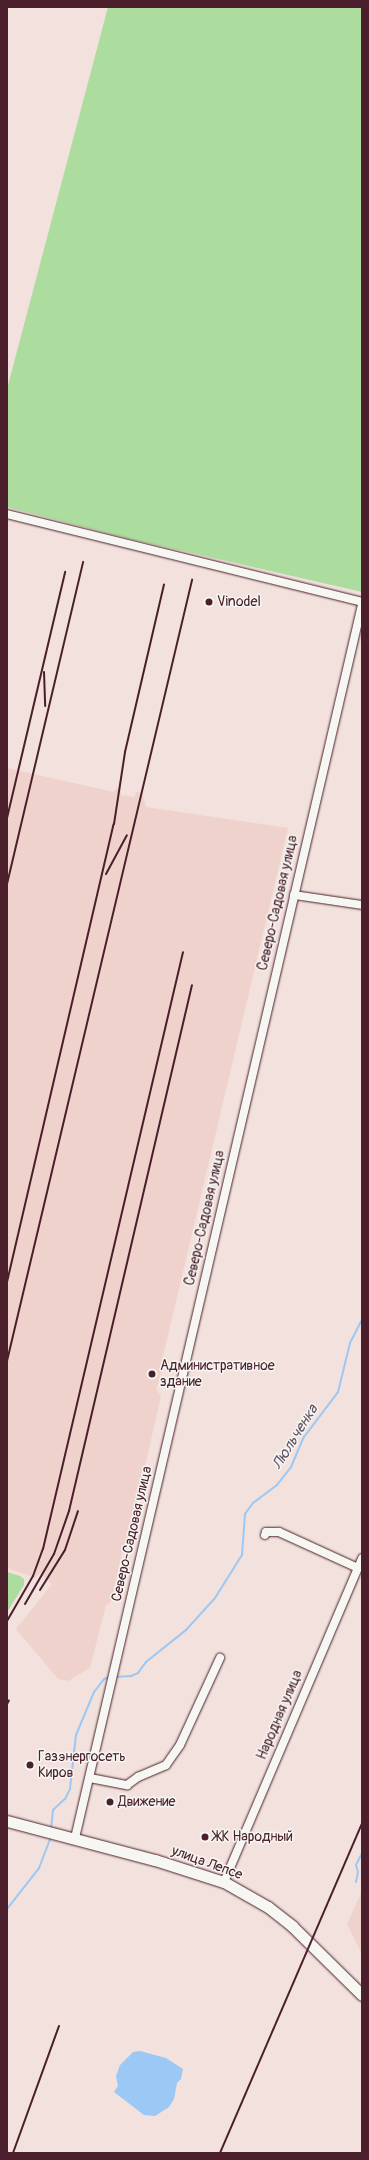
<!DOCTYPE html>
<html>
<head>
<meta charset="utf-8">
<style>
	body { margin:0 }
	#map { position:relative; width:369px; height:2160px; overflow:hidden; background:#f2e1dc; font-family:Pangolin,sans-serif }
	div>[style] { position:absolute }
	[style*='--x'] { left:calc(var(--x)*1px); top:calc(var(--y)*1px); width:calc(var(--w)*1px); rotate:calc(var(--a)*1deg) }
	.built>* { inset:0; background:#f0d2cd }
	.green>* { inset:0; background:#acdd9e }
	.water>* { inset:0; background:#9bc8f5 }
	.stream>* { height:2px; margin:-1px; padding:0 1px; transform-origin:1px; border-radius:1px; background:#9bc8f5 }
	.roads { filter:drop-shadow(0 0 1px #4a1f2b) drop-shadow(0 0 1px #4a1f2b) }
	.street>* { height:8px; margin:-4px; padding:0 4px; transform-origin:4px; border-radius:4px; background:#f6f6f2 }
	.secondary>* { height:11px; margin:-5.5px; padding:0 5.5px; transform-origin:5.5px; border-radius:5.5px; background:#f6f6f2 }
	.rail>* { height:2px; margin:-1px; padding:0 1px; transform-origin:1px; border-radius:1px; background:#4a1f2b }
	.dots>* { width:11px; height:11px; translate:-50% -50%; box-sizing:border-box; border:2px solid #f6f6f2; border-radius:50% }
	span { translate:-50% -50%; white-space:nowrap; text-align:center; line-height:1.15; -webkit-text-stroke:3px #f6f6f2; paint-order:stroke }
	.poi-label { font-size:14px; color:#4a1f2b }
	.left { translate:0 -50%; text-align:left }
	.street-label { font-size:14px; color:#4a1f2b }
	.water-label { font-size:15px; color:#625268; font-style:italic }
	.frame { position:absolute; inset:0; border:8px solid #4a1f2b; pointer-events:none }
</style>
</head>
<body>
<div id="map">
	<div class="built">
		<div style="clip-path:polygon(7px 768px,114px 792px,116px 788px,121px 790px,121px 795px,134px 797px,136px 792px,142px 793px,146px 807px,288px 828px,160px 1369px,162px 1371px,156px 1389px,161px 1396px,129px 1536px,124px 1544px,111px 1602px,106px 1605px,90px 1668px,68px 1681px,58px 1679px,16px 1629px,52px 1584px,39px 1573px,36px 1578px,7px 1568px)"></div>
		<div style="clip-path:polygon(362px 1891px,362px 1954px,347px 1924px)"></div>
	</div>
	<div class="green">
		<div style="clip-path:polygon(108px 7px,362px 7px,362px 592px,126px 538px,7px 507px,7px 389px)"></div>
		<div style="clip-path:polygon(7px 1572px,20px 1576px,24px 1579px,24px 1585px,7px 1612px)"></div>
	</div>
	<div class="water">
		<div style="clip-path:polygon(140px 2051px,166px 2058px,183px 2069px,181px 2079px,177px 2083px,174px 2099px,169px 2107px,155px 2116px,144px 2115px,114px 2092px,118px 2086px,116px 2076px,120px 2065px,133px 2052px)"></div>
	</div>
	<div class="stream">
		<div style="--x:114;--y:1677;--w:17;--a:-3"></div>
		<div style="--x:131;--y:1676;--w:8;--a:-23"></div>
		<div style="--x:138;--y:1673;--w:14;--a:-54"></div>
		<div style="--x:146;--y:1662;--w:51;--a:-38.7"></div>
		<div style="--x:186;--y:1630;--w:43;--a:-47.8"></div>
		<div style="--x:215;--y:1598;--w:51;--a:-57.9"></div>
		<div style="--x:242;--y:1555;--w:41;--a:-85.8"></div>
		<div style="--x:245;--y:1514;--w:14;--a:-54"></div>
		<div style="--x:253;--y:1503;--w:30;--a:-37"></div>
		<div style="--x:277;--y:1485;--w:23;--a:-52"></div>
		<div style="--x:291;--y:1467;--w:33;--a:-67"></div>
		<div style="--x:304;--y:1437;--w:56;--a:-52.9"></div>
		<div style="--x:338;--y:1392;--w:50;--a:-76.2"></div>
		<div style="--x:350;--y:1343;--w:27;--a:-63"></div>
		<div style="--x:51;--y:1829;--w:19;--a:-84"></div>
		<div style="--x:53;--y:1810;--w:16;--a:-43"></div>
		<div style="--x:65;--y:1799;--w:11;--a:-63"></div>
		<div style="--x:70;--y:1789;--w:54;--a:-83.7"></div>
		<div style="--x:76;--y:1735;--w:47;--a:-67.3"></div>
		<div style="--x:94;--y:1692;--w:16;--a:-52"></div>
		<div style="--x:104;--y:1679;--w:6;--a:-18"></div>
		<div style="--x:356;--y:1882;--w:10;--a:-79"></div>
		<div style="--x:358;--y:1872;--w:7;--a:-106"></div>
		<div style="--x:356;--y:1865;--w:13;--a:-63"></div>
		<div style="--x:7;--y:1909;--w:52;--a:-52"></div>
		<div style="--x:39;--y:1868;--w:34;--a:-69"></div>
	</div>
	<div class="roads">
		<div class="street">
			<div style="--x:7;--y:514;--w:366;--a:13.9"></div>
			<div style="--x:294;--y:895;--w:69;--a:8.4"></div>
			<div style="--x:265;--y:1535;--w:3;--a:-72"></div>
			<div style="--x:266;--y:1532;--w:13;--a:0"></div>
			<div style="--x:279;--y:1532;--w:87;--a:24.5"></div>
			<div style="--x:90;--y:1778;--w:38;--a:11"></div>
			<div style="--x:127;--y:1785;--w:14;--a:-36"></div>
			<div style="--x:138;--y:1777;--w:30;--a:-23"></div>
			<div style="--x:166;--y:1765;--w:24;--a:-55"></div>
			<div style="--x:180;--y:1745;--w:96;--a:-65.3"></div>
			<div style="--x:75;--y:1838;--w:1266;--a:-76.9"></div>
			<div style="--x:224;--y:1882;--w:352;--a:-66.9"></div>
		</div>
		<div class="secondary">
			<div style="--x:7;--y:1821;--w:153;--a:14.8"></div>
			<div style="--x:155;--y:1860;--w:72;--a:17.7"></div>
			<div style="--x:224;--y:1882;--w:51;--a:29.6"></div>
			<div style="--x:268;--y:1907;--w:31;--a:38"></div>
			<div style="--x:292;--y:1926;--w:98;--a:44.6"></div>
		</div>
	</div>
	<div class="rail">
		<div style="--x:44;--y:672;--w:34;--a:88"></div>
		<div style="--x:7;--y:818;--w:253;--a:-76.7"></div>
		<div style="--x:106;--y:874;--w:44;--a:-61.7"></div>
		<div style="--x:7;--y:884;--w:331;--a:-76.7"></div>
		<div style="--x:7;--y:1282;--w:470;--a:-76.9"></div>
		<div style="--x:114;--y:824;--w:73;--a:-81.3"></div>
		<div style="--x:125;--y:752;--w:172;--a:-76.9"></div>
		<div style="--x:7;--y:1361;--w:803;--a:-76.67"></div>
		<div style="--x:40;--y:1590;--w:47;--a:-58"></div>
		<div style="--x:65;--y:1550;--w:41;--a:-71.6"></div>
		<div style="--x:25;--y:1604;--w:58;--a:-59.9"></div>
		<div style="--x:54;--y:1554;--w:46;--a:-70.8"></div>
		<div style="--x:69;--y:1511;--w:540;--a:-76.84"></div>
		<div style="--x:7;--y:1621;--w:52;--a:-60"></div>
		<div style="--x:33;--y:1576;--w:29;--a:-70"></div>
		<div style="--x:43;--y:1549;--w:613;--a:-76.8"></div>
		<div style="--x:7;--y:1704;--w:4;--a:-63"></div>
		<div style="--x:13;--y:2153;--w:135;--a:-70.1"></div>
		<div style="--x:220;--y:2153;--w:358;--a:-66.7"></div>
	</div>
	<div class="dots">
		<div style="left:209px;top:602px;background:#4a1f2b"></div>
		<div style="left:152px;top:1374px;background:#4a1f2b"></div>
		<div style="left:30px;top:1765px;background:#4a1f2b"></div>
		<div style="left:110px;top:1802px;background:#4a1f2b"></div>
		<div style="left:205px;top:1837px;background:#4a1f2b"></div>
	</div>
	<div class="poi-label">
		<span class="left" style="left:217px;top:602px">Vinodel</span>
		<span class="left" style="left:160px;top:1374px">Административное<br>здание</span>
		<span class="left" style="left:38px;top:1765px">Газэнергосеть<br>Киров</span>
		<span class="left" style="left:118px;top:1802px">Движение</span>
		<span class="left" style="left:213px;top:1837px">ЖК Народный</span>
	</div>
	<div class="street-label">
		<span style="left:278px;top:903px;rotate:-77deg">Северо-Садовая улица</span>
		<span style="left:205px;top:1218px;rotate:-77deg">Северо-Садовая улица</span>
		<span style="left:132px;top:1534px;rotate:-77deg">Северо-Садовая улица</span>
		<span style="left:280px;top:1715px;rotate:-67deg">Народная улица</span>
		<span style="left:207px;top:1863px;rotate:20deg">улица Лепсе</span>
	</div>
	<div class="water-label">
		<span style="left:295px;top:1437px;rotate:-58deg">Люльченка</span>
	</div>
	<div class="frame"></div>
</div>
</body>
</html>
